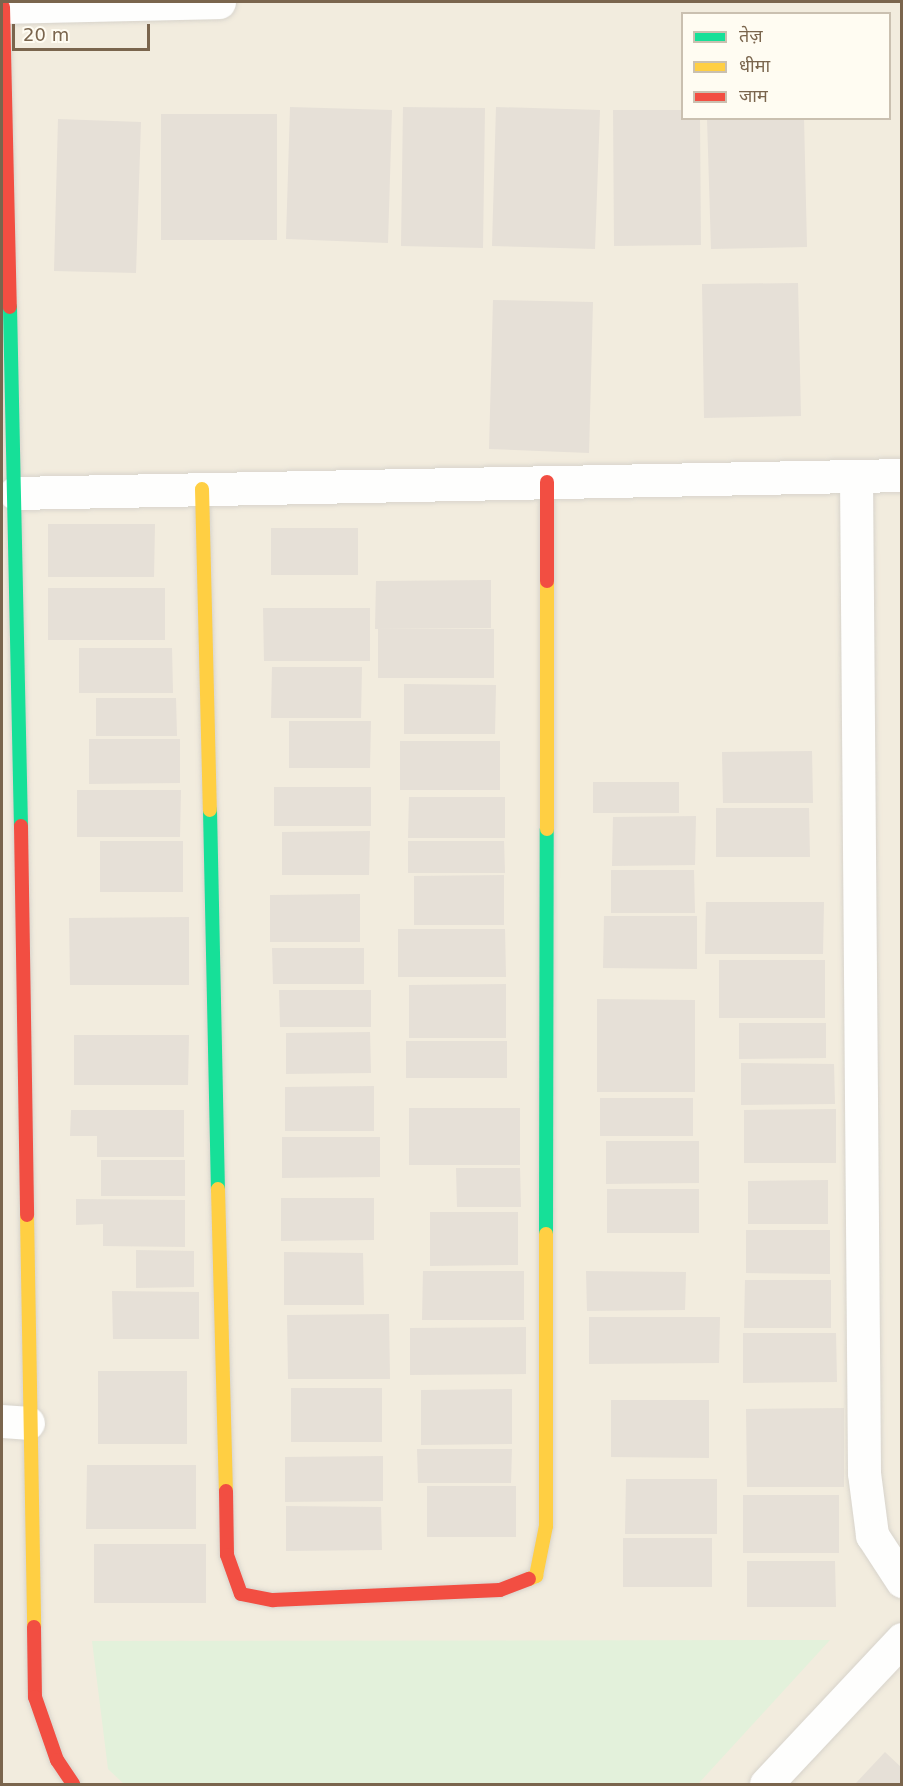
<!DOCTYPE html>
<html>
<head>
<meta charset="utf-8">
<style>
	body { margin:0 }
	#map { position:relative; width:903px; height:1786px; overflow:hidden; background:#f9f7f0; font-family:"DejaVu Sans","Noto Sans Devanagari",sans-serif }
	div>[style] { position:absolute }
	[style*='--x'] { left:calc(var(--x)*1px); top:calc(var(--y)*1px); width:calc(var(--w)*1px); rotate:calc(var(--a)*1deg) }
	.residential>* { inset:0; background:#f2ecde }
	.green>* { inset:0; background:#e3f1db }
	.building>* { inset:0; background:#e6e0d7 }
	.roads { filter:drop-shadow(0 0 2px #d7d3cb) drop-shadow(0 0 2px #d7d3cb) }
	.street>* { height:33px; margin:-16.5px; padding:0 16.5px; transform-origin:16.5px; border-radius:16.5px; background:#fefefd }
	.fast>* { height:14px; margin:-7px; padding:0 7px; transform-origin:7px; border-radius:7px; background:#16e098 }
	.slow>* { height:14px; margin:-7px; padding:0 7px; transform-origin:7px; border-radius:7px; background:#ffcf43 }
	.jam>* { height:14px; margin:-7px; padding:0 7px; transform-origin:7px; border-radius:7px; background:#f24e42 }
	span { translate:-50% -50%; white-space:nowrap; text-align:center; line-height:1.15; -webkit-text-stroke:4.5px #fffcf2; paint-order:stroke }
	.frame { position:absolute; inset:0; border:3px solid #7a654d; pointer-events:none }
	.legend { position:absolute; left:681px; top:12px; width:210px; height:108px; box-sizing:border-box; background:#fffcf2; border:2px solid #cac0b0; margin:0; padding:8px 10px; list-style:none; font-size:18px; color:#7a654d }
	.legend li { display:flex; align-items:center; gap:12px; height:30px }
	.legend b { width:30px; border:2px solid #cac0b0 }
	.scale { position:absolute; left:12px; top:24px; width:138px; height:27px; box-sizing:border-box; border:3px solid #7a654d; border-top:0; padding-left:8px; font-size:18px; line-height:21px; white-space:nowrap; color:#7a654d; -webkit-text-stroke:4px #fffcf2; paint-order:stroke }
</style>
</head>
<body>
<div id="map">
	<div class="residential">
		<div style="clip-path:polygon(evenodd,2px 2px,901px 2px,901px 1784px,2px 1784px,2px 2px,682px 14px,890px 14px,890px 118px,682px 118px,682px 14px)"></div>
	</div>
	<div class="green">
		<div style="clip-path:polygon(830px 1640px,698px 1784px,124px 1784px,108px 1769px,92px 1641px)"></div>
	</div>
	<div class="building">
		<div style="clip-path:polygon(290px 107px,392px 110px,388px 243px,286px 239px)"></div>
		<div style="clip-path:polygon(403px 107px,485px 108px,483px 248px,401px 246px)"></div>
		<div style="clip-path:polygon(496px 107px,600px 110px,595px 249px,492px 246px)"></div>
		<div style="clip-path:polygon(613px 110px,682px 110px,682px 118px,700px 118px,701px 245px,614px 246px)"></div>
		<div style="clip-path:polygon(161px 114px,277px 114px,277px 240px,161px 240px)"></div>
		<div style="clip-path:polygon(707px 118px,804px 118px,807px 247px,711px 249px)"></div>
		<div style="clip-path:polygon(58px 119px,141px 122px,136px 273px,54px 271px)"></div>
		<div style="clip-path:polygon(798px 283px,801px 416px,704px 418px,702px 284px)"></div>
		<div style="clip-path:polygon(493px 300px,593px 302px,589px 453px,489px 449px)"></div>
		<div style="clip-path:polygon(48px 524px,155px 524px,154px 577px,48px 577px)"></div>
		<div style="clip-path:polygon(271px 528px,358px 528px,358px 575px,271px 575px)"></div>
		<div style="clip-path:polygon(491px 580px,491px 628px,375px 629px,376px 581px)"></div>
		<div style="clip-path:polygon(48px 588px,165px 588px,165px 640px,48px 640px)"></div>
		<div style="clip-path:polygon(263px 608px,370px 608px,370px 661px,264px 661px)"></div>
		<div style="clip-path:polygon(378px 629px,494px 629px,494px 678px,378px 678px)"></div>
		<div style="clip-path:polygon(79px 648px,172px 648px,173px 693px,79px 693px)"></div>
		<div style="clip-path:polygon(272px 667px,362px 667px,361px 718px,271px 718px)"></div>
		<div style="clip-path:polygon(404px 684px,496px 685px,495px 734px,404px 734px)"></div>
		<div style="clip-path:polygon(96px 698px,176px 698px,177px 736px,96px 736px)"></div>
		<div style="clip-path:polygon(289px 721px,371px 721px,370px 768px,289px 768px)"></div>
		<div style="clip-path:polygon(89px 739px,180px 739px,180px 783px,89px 784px)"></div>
		<div style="clip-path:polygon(400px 741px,500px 741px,500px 790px,400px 790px)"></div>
		<div style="clip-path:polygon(812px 751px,813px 803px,723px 803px,722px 752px)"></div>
		<div style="clip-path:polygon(593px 782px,679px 782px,679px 813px,593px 813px)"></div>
		<div style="clip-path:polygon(274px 787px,371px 787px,371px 826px,274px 826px)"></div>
		<div style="clip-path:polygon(77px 790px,181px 790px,180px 837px,77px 837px)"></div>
		<div style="clip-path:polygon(409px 797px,505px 797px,505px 838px,408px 838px)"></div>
		<div style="clip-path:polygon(716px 808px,809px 808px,810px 857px,716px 857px)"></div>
		<div style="clip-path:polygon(696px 816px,695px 865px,612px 866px,613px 817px)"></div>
		<div style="clip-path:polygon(370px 831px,369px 875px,282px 875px,282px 832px)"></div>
		<div style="clip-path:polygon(100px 841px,183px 841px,183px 892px,100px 892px)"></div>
		<div style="clip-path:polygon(408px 841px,504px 841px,505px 873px,408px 873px)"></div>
		<div style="clip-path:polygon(611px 870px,694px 870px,695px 913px,611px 913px)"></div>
		<div style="clip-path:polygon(504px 875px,504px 925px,414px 925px,414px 876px)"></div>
		<div style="clip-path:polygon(360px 894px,360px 942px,270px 942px,270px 895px)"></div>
		<div style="clip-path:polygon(706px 902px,824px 902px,823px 954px,705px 954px)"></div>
		<div style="clip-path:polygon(604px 916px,697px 916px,697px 969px,603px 968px)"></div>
		<div style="clip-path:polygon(189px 917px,189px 985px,70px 985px,69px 918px)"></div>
		<div style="clip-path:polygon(398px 929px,505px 929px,506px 977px,398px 977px)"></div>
		<div style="clip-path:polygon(272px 948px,364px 948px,364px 984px,273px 984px)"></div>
		<div style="clip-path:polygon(719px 960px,825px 960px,825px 1018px,719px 1018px)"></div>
		<div style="clip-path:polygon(506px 984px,506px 1038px,409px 1038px,409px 985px)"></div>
		<div style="clip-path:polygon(279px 990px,371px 990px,371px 1027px,280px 1027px)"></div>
		<div style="clip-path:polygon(597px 999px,695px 1000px,695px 1092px,597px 1092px)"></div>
		<div style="clip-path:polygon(739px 1023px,826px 1023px,826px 1058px,739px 1059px)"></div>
		<div style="clip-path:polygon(370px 1032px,371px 1073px,286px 1074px,286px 1033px)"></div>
		<div style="clip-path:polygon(74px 1035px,189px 1035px,188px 1085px,74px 1085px)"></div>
		<div style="clip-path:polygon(406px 1041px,507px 1041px,507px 1078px,406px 1078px)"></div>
		<div style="clip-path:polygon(741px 1063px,834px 1064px,835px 1104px,741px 1105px)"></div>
		<div style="clip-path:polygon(374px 1086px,374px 1131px,285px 1131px,285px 1087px)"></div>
		<div style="clip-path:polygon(600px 1098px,693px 1098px,693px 1136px,600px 1136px)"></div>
		<div style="clip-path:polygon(409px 1108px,520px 1108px,520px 1165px,409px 1165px)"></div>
		<div style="clip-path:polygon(836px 1109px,836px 1163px,744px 1163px,744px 1110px)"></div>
		<div style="clip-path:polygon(71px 1110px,184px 1110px,184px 1157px,97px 1157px,97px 1136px,70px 1136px)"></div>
		<div style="clip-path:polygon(282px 1137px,380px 1137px,380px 1177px,282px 1178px)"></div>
		<div style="clip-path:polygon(606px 1141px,699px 1141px,699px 1183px,606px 1184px)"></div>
		<div style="clip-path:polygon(101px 1160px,185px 1160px,185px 1196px,101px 1196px)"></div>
		<div style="clip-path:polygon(456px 1168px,520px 1168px,521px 1207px,457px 1207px)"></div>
		<div style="clip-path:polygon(828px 1180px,828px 1224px,748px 1224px,748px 1181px)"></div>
		<div style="clip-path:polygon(607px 1189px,699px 1189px,699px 1233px,607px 1233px)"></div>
		<div style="clip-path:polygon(281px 1198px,374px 1198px,374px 1240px,281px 1241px)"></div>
		<div style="clip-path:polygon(76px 1199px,185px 1200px,185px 1247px,103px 1246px,103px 1224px,76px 1225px)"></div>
		<div style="clip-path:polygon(430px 1212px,518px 1212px,518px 1265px,430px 1266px)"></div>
		<div style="clip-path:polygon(746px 1230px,830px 1230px,830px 1274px,746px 1273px)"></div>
		<div style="clip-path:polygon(136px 1250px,194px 1251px,194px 1287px,136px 1288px)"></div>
		<div style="clip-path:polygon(284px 1252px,363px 1253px,364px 1305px,284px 1305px)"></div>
		<div style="clip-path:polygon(423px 1271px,524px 1271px,524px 1320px,422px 1320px)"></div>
		<div style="clip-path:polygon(586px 1271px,686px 1272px,685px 1310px,587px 1311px)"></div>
		<div style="clip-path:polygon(745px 1280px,831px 1280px,831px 1328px,744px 1328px)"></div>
		<div style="clip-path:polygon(112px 1291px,199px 1292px,199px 1339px,113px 1339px)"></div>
		<div style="clip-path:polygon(389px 1314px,390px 1379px,288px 1379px,287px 1315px)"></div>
		<div style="clip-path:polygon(589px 1317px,720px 1317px,719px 1363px,589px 1364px)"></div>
		<div style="clip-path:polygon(526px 1327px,526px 1374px,410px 1375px,410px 1328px)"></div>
		<div style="clip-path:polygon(743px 1333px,836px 1333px,837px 1382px,743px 1383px)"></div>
		<div style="clip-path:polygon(98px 1371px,187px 1371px,187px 1444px,98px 1444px)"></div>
		<div style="clip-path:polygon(291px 1388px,382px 1388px,382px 1442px,291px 1442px)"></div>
		<div style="clip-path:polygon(512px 1389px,512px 1444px,421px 1445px,421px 1390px)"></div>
		<div style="clip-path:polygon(611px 1400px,709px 1400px,709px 1458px,611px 1457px)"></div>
		<div style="clip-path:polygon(844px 1408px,844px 1487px,747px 1487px,746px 1409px)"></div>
		<div style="clip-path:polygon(417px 1449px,512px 1449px,511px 1483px,418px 1483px)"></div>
		<div style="clip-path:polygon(383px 1456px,383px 1501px,285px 1502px,285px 1457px)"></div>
		<div style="clip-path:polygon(87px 1465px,196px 1465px,196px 1529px,86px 1529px)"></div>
		<div style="clip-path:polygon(626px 1479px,717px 1479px,717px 1534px,625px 1534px)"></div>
		<div style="clip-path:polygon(427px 1486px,516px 1486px,516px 1537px,427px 1537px)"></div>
		<div style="clip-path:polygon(743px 1495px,839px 1495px,839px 1553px,743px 1553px)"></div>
		<div style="clip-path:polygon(286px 1506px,381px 1507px,382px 1550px,286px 1551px)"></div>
		<div style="clip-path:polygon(623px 1538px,712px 1538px,712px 1587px,623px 1587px)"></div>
		<div style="clip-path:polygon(94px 1544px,206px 1544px,206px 1603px,94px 1603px)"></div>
		<div style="clip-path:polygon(747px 1561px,835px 1561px,836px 1607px,747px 1607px)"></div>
		<div style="clip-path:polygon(885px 1752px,902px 1768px,902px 1784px,855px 1784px)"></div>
	</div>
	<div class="roads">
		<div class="street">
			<div style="--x:2;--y:7;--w:217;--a:-1.3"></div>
			<div style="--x:856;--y:476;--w:997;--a:89.54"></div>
			<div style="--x:864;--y:1473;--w:63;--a:82.6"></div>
			<div style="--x:872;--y:1535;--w:55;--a:56.9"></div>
			<div style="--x:15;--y:493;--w:887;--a:-1.16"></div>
			<div style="--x:2;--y:1421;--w:26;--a:4"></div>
			<div style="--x:766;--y:1784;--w:199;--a:-46.8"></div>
		</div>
		<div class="fast">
			<div style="--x:10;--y:307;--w:519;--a:88.79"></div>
			<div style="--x:210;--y:810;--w:379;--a:88.8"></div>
			<div style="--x:546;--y:1234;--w:405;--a:-89.9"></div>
		</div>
		<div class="slow">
			<div style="--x:202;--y:489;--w:321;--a:88.6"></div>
			<div style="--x:547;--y:829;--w:248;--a:-90"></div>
			<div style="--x:218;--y:1189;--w:302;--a:88.5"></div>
			<div style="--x:27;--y:1215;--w:412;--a:89"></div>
			<div style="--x:529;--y:1579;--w:8;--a:-23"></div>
			<div style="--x:536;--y:1576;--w:51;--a:-78.7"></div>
			<div style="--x:546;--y:1526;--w:292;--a:-90"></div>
		</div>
		<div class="jam">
			<div style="--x:3;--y:7;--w:300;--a:88.7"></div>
			<div style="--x:547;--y:581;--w:99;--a:-90"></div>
			<div style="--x:21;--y:826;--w:389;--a:89.1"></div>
			<div style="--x:226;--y:1491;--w:64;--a:89.1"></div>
			<div style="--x:227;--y:1555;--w:41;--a:70.3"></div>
			<div style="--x:241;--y:1594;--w:33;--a:11"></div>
			<div style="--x:273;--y:1600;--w:227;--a:-2.5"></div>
			<div style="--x:500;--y:1590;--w:31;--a:-21"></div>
			<div style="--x:34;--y:1627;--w:70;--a:89.2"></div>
			<div style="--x:35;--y:1697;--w:67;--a:70.8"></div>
			<div style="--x:57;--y:1760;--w:29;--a:56"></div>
		</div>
	</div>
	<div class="frame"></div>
	<ul class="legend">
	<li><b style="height:8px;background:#16e098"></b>तेज़</li>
	<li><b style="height:8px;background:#ffcf43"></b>धीमा</li>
	<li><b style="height:8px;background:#f24e42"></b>जाम</li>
	</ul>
	<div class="scale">20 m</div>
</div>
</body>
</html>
